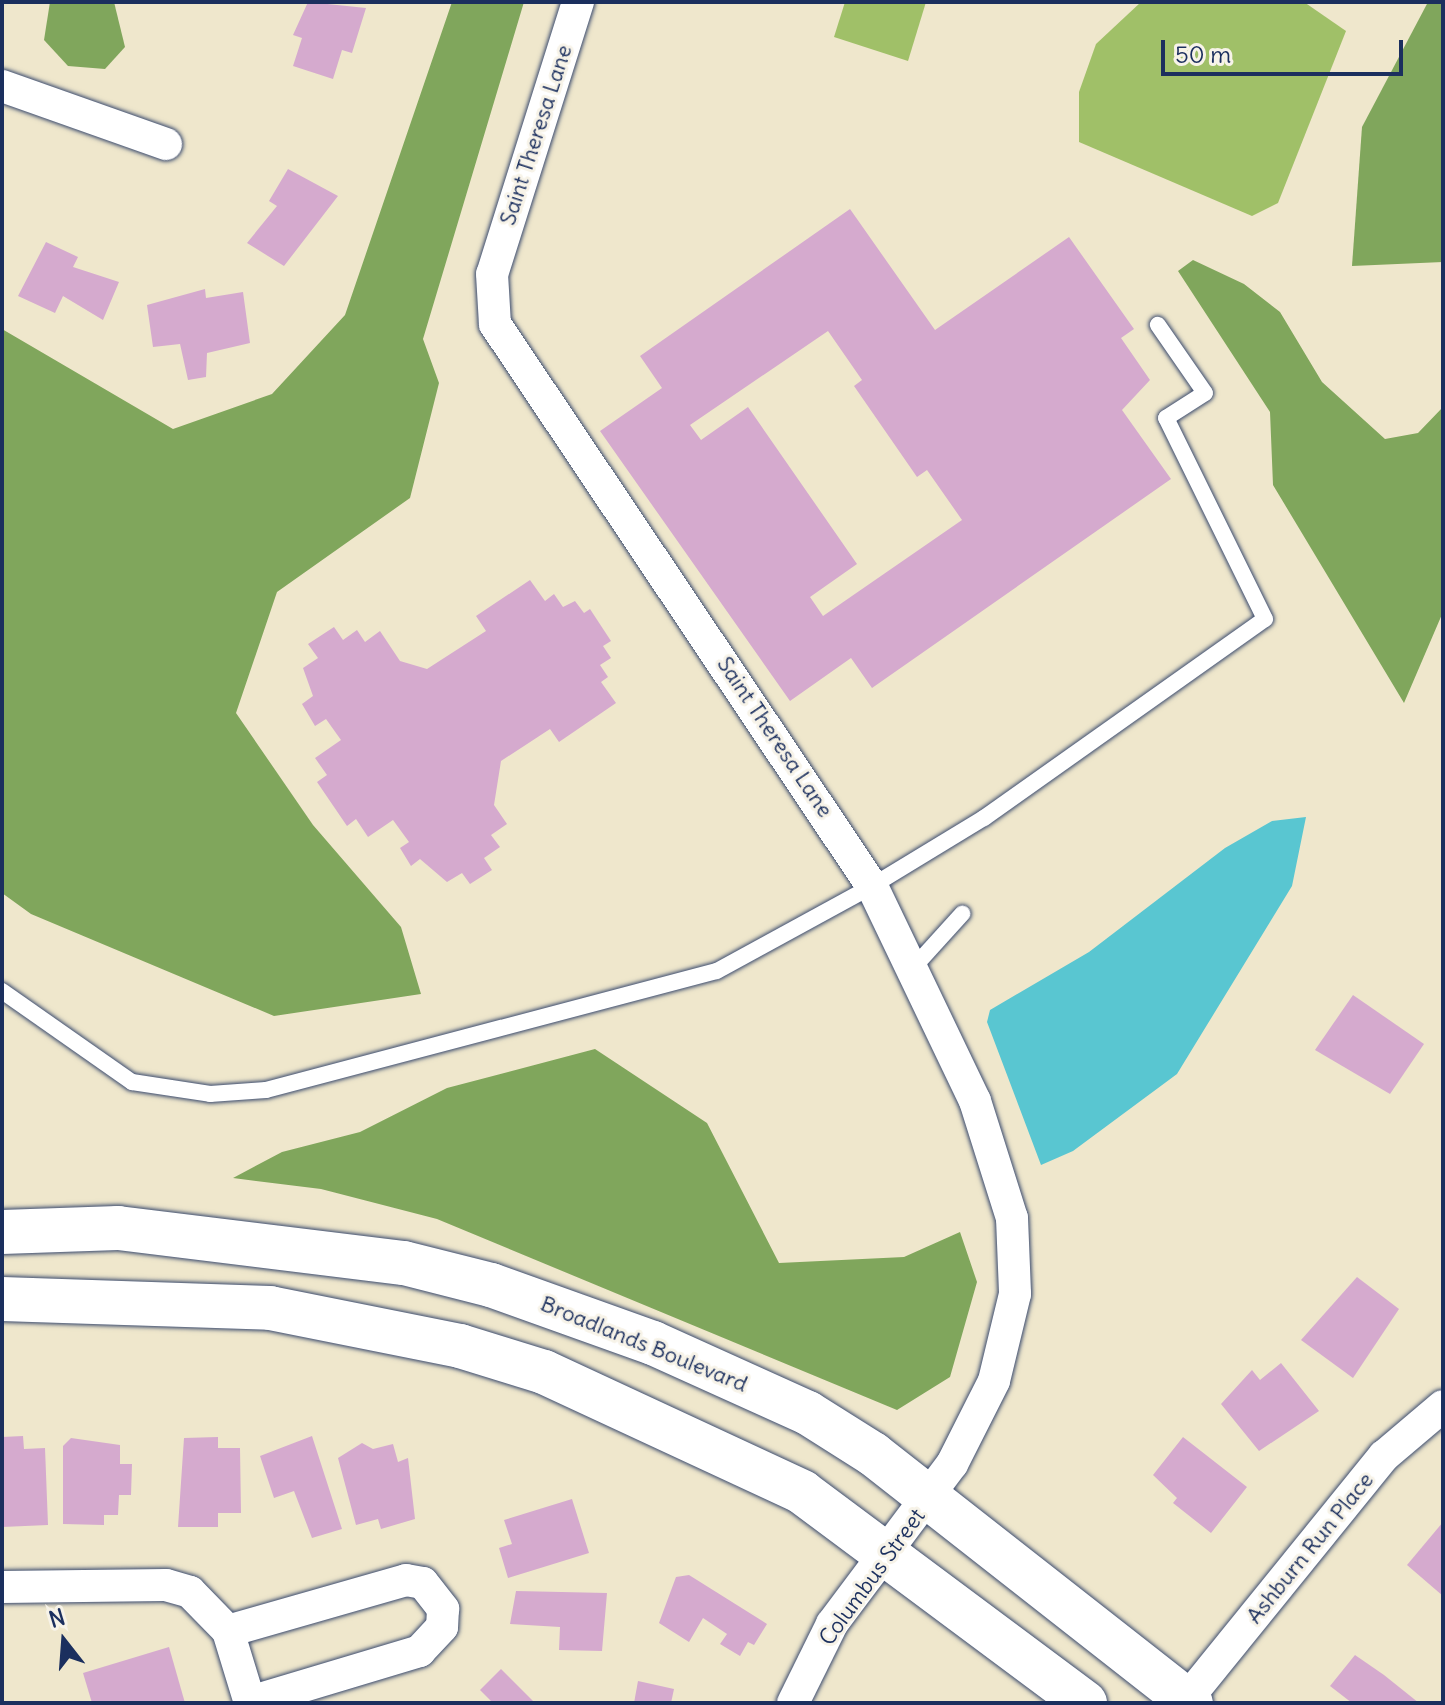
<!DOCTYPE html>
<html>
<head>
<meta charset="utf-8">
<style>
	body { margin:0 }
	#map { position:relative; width:1445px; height:1705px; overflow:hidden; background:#efe7cc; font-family:Delius,sans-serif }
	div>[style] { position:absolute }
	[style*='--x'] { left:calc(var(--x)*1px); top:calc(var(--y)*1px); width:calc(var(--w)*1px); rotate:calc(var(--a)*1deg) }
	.green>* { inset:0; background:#a0c068 }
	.forest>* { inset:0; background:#80a65c }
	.water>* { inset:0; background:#59c6d1 }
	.building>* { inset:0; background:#d5aace }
	.roads { filter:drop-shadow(0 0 2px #3b4b6e) drop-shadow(0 0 2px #3b4b6e) }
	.lane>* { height:16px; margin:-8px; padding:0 8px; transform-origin:8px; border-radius:8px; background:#fff }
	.street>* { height:32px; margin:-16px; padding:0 16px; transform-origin:16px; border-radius:16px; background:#fff }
	.secondary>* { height:44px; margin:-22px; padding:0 22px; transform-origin:22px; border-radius:22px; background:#fff }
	span { translate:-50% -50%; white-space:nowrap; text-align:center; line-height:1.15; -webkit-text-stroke:6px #f7f3e8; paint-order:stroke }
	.street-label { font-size:22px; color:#1b2f5e }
	.frame { position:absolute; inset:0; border:4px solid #1b2f5e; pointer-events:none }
	.north { position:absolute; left:24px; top:1601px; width:80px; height:80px; -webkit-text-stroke:6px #f7f3e8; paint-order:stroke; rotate:343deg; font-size:22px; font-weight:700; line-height:32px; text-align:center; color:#1b2f5e }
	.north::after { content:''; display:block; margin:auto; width:28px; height:36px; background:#1b2f5e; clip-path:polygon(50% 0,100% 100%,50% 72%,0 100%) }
	.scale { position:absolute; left:1161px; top:40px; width:242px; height:36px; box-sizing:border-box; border:4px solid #1b2f5e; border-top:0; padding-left:10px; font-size:24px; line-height:28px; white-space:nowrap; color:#1b2f5e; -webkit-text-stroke:6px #f7f3e8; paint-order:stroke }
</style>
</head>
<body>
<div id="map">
	<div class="green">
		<div style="clip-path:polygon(845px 2px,926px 2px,908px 61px,834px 37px)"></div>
		<div style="clip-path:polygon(1141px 2px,1304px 2px,1346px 31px,1278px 203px,1252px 216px,1079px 142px,1079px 92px,1096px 44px)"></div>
	</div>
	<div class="forest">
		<div style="clip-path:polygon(50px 2px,114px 2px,125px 47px,105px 69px,68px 66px,44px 40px)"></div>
		<div style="clip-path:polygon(452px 2px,524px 2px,423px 339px,439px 383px,410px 498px,277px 592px,236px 713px,313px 825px,401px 927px,421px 994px,274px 1016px,31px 914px,2px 893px,2px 329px,173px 429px,272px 394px,345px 315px)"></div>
		<div style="clip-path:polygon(1428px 2px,1443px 2px,1443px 262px,1352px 266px,1362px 127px)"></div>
		<div style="clip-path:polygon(1193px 260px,1244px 284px,1280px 312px,1322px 382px,1385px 439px,1418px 433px,1443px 407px,1443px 612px,1404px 703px,1273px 485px,1270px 412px,1178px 271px)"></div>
		<div style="clip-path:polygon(595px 1049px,707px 1123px,779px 1263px,904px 1257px,960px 1232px,977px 1282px,950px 1377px,897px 1410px,437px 1219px,321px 1189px,233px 1178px,282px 1152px,360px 1132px,447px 1088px)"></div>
	</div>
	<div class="water">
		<div style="clip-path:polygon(1306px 817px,1292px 886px,1177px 1074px,1073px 1151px,1041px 1165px,987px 1022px,990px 1010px,1089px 952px,1225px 848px,1272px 821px)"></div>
	</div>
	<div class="building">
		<div style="clip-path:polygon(308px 2px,366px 8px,352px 53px,342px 50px,333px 79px,293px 66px,302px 38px,293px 35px)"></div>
		<div style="clip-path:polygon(288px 169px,338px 196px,284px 266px,247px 243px,277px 206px,269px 201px)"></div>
		<div style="clip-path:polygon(evenodd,850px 209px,935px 330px,1069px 237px,1134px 329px,1121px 338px,1150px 380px,1122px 410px,1171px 479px,872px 688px,851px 658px,790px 701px,600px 431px,662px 388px,640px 356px,850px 209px,828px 331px,862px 380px,854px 386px,917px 477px,927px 470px,962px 520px,823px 616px,810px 597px,857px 564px,748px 407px,701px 440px,690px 425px,828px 331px)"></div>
		<div style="clip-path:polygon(46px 242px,78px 257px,73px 267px,119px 282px,103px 320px,63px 296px,55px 313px,18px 296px)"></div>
		<div style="clip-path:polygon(205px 289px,206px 298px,243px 292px,250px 343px,207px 353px,206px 377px,188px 380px,180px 344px,153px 347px,147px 305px)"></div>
		<div style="clip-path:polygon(530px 580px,545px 601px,554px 594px,563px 607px,575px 601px,584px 613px,590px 609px,611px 641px,603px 646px,611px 658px,600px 665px,608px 677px,601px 682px,616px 703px,559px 742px,550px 729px,501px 761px,494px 805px,507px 824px,491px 835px,500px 847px,484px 858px,492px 870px,470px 884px,462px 873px,447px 882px,420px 859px,411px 866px,400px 848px,409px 842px,393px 820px,368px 837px,356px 819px,347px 826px,317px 782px,327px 775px,315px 758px,341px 740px,326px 719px,315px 726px,302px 704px,313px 696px,303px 668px,318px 658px,308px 644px,334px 627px,343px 640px,357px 630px,365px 642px,380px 631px,400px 661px,427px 669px,486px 631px,476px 616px)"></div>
		<div style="clip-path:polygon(1353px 995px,1424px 1044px,1390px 1094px,1315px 1050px)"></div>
		<div style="clip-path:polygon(1357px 1277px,1399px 1309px,1353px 1378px,1301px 1340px)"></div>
		<div style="clip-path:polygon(1281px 1363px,1319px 1411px,1259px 1451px,1221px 1404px,1252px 1370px,1260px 1380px)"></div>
		<div style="clip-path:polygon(23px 1436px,24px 1449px,45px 1448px,48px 1525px,2px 1527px,2px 1437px)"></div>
		<div style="clip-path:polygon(312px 1436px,342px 1529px,312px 1538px,294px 1491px,274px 1498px,260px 1456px)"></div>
		<div style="clip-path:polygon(218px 1437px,218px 1448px,240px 1448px,241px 1513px,218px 1513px,218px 1527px,178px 1527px,184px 1438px)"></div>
		<div style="clip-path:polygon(1183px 1437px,1247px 1487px,1211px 1533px,1173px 1503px,1177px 1498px,1153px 1475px)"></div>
		<div style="clip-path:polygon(71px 1438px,120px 1445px,120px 1464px,132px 1464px,131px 1495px,119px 1495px,118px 1515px,104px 1515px,104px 1525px,63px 1524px,63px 1446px)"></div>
		<div style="clip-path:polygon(362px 1443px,373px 1449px,393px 1444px,398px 1462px,408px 1458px,415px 1519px,381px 1529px,378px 1519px,356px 1525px,338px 1458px)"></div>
		<div style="clip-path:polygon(572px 1499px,589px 1553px,508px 1578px,499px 1548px,512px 1544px,504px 1520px)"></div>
		<div style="clip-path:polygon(1443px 1522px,1443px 1596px,1407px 1565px)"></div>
		<div style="clip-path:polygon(689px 1575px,767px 1624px,754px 1645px,748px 1642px,740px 1656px,720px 1644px,727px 1634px,703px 1618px,689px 1642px,659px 1623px,676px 1577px)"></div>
		<div style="clip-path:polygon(516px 1591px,607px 1593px,602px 1651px,559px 1650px,560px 1627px,510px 1624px)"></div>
		<div style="clip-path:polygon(169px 1647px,185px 1703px,92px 1703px,83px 1673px)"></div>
		<div style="clip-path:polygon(1355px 1655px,1384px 1675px,1419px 1703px,1352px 1703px,1330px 1686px)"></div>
		<div style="clip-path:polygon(501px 1669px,535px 1703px,493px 1703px,480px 1690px)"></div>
		<div style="clip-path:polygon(638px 1681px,674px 1689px,671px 1703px,634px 1703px)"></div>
	</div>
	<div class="roads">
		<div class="lane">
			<div style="--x:914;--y:967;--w:72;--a:-47.8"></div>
			<div style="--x:2;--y:991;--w:159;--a:35"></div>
			<div style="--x:132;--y:1082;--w:79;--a:8.7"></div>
			<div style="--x:210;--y:1094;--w:56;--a:-4.1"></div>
			<div style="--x:266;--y:1090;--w:466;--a:-14.8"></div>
			<div style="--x:717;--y:971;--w:177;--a:-28.7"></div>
			<div style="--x:872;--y:886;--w:131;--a:-31.3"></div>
			<div style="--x:984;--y:818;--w:344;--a:-35.3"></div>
			<div style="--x:1265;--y:619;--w:224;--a:-116.2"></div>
			<div style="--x:1166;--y:418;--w:46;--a:-32.7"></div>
			<div style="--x:1205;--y:393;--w:83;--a:-124.7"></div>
		</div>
		<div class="street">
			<div style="--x:578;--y:2;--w:285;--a:107.5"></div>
			<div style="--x:492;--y:274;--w:50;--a:86.6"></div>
			<div style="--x:495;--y:324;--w:677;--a:56.15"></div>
			<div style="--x:872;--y:886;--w:238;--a:64.4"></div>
			<div style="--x:975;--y:1101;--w:123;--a:72.5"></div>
			<div style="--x:1012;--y:1218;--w:76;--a:87.7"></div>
			<div style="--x:1015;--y:1294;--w:89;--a:103.6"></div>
			<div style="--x:994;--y:1381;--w:93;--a:116.8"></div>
			<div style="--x:952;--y:1464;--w:200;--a:126.9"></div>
			<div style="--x:832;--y:1624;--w:88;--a:116.3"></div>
			<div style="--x:2;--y:86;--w:174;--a:19.5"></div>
			<div style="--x:2;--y:1587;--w:164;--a:-0.7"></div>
			<div style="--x:166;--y:1585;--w:25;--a:16"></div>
			<div style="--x:190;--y:1592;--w:54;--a:45.7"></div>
			<div style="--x:228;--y:1631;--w:75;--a:73"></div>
			<div style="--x:228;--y:1631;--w:185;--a:-16"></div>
			<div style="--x:406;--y:1580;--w:17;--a:10"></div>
			<div style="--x:423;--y:1583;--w:33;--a:52"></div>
			<div style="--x:443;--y:1609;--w:18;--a:93"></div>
			<div style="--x:442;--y:1627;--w:33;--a:133"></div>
			<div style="--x:420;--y:1651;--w:177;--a:163.3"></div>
			<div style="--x:1187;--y:1699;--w:313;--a:-51"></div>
			<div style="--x:1384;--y:1456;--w:77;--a:-40.3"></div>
		</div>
		<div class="secondary">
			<div style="--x:2;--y:1232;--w:116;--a:-2"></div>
			<div style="--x:118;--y:1228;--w:288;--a:7"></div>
			<div style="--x:404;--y:1263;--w:90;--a:14.2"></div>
			<div style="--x:491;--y:1285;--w:172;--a:19.7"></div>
			<div style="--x:653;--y:1343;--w:170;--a:24.3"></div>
			<div style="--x:808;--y:1413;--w:77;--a:32.2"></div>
			<div style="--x:873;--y:1454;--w:404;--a:38.1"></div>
			<div style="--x:2;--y:1299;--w:268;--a:1.9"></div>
			<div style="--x:270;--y:1308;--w:194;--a:11.3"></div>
			<div style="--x:460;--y:1346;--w:88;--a:17.2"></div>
			<div style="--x:544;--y:1372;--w:285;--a:24.9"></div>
			<div style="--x:802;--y:1492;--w:353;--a:36.7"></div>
		</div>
	</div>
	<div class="street-label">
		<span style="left:536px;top:135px;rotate:-72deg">Saint Theresa Lane</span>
		<span style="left:775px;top:737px;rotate:56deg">Saint Theresa Lane</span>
		<span style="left:644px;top:1344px;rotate:22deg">Broadlands Boulevard</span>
		<span style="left:1310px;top:1548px;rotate:-51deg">Ashburn Run Place</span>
		<span style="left:872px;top:1577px;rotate:-54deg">Columbus Street</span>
	</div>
	<div class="frame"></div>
	<div class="north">N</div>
	<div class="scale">50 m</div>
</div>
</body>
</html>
